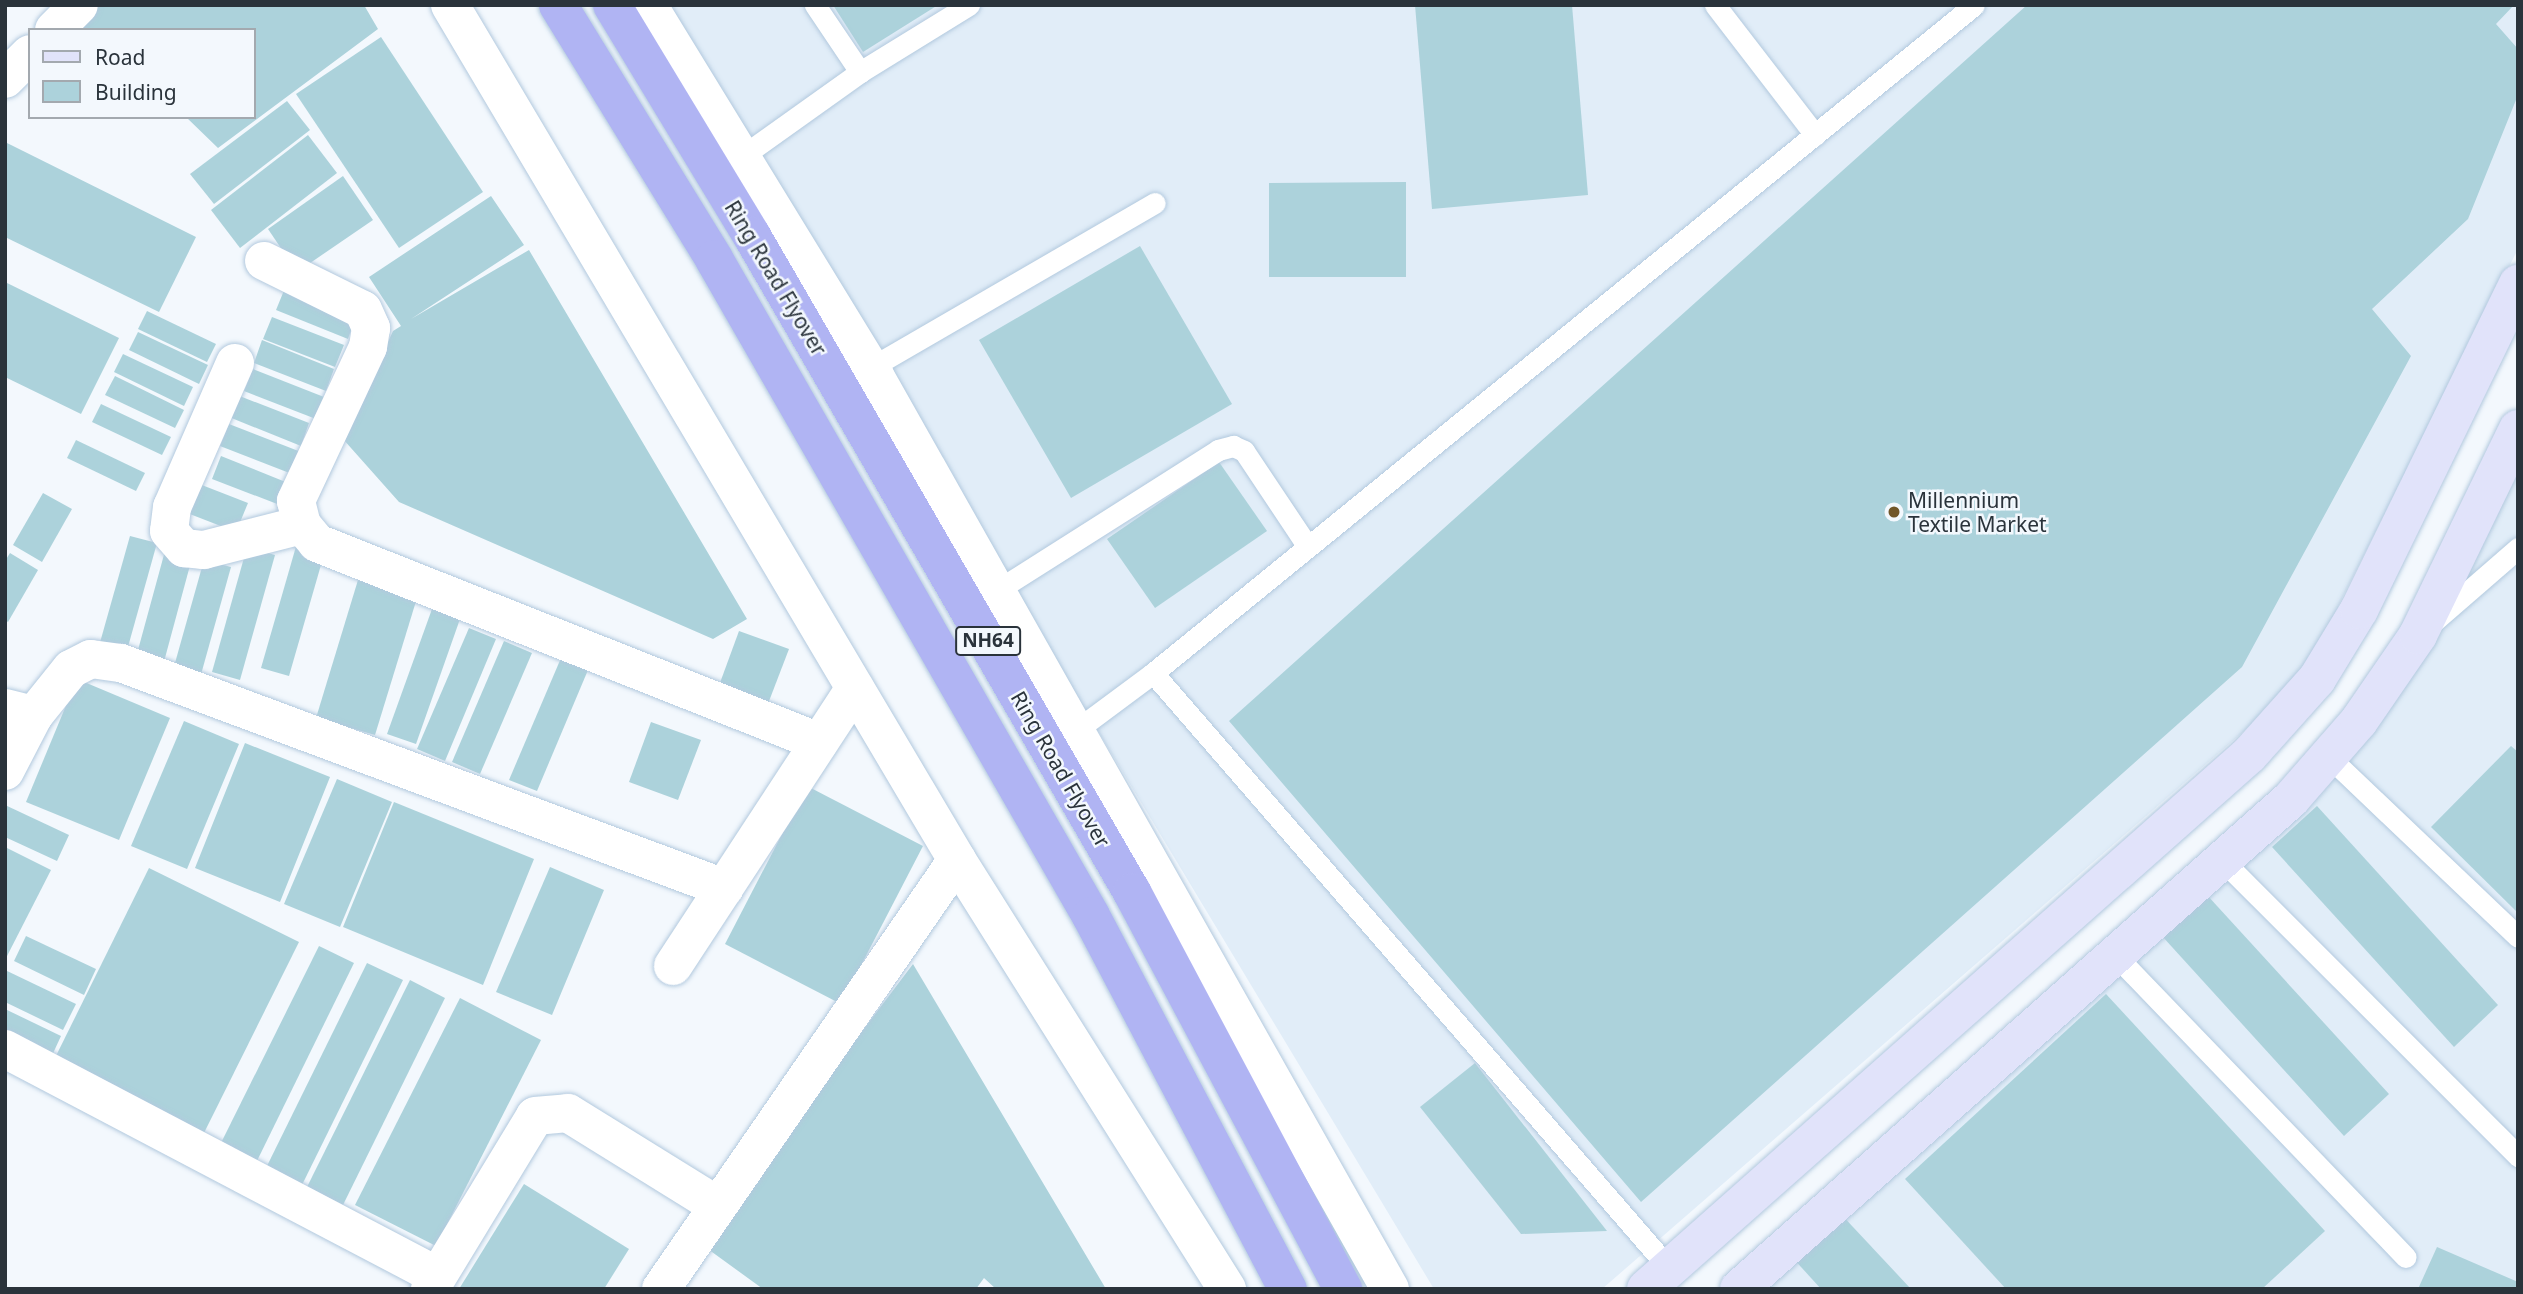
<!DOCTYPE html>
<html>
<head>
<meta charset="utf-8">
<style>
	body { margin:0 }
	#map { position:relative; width:2523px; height:1294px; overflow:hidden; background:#f3f8fd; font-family:"Noto Sans",sans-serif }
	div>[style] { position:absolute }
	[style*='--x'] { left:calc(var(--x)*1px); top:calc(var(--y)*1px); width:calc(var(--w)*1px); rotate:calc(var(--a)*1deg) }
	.built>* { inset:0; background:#e1edf8 }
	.building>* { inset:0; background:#acd2db }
	.roads { filter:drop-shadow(0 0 2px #b2c9de) drop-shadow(0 0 2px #b2c9de) }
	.service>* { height:21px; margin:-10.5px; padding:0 10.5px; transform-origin:10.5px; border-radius:10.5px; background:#fff }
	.minor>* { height:38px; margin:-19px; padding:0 19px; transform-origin:19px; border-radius:19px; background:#fff }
	.tertiary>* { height:38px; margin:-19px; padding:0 19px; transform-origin:19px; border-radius:19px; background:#fff }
	.secondary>* { height:38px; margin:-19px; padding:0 19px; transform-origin:19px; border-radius:19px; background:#e1e3fa }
	.trunk>* { height:38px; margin:-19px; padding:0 19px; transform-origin:19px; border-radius:19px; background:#b0b4f3 }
	.dots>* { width:19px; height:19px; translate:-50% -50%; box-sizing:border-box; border:4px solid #f3f8fd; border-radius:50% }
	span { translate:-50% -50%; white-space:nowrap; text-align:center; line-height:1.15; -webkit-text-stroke:5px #f3f8fd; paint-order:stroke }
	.shield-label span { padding:2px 5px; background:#f3f8fd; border:2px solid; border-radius:5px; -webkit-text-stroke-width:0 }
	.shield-label { font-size:19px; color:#2a333b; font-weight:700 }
	.street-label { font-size:21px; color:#2a333b }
	.poi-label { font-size:21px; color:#2a333b }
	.left { translate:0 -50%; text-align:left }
	.frame { position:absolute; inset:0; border:7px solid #2a333b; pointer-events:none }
	.legend { position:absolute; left:28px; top:28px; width:228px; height:91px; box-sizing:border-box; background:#f3f8fd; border:2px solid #a3a9af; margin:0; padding:9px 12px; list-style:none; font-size:21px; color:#2a333b }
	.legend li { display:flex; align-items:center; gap:14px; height:35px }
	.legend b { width:35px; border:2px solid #a3a9af }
</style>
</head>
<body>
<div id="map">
	<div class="built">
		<div style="clip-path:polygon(661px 5px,2518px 5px,2518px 249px,2342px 598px,2306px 677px,1602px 1289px,1434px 1289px)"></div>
		<div style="clip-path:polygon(2518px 443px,2518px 1289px,1761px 1289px,2296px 801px)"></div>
	</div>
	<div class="building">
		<div style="clip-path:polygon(100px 5px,364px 5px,378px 29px,218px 148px,186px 117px,254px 117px,254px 30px,73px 30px)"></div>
		<div style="clip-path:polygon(833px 5px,938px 5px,863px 52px)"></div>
		<div style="clip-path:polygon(1415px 5px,1572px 5px,1588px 195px,1432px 209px)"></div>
		<div style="clip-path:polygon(2027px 5px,2514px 5px,2496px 24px,2518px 49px,2518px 95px,2468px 219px,2372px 309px,2411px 356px,2242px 667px,1641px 1202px,1229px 721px)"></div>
		<div style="clip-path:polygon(381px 37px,483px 192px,399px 248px,296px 94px)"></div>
		<div style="clip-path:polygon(287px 101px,310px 130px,214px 204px,190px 174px)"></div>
		<div style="clip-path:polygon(308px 135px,337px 173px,240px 248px,211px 210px)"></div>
		<div style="clip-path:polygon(5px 142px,196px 237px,159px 312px,5px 237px)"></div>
		<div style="clip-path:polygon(343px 176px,373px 220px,297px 272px,268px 229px)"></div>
		<div style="clip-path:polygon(1406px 182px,1406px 277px,1269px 277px,1269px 183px)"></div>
		<div style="clip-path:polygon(491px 196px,524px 245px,411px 319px,529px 250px,747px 619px,713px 639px,399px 502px,343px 439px,393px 331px,401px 326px,369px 277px)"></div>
		<div style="clip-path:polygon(1140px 246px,1232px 404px,1071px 498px,979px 340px)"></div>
		<div style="clip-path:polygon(5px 282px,119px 338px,81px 414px,5px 377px)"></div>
		<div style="clip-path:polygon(285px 288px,356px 316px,348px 339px,276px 310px)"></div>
		<div style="clip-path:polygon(147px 311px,216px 344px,207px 362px,138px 329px)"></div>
		<div style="clip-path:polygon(272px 317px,344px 345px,335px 367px,263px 339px)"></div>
		<div style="clip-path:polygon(138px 332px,208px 365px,199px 384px,129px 350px)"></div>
		<div style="clip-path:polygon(262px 340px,334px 369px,326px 391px,254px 363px)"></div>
		<div style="clip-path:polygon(123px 354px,193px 387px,184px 406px,114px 372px)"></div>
		<div style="clip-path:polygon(253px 369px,324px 397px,316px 419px,244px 391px)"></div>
		<div style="clip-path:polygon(115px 376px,184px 410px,175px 428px,105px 395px)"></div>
		<div style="clip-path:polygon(237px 395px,309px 423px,301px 446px,229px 417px)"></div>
		<div style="clip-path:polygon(101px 404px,171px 437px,162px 455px,92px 422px)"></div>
		<div style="clip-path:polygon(229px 424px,301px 452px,292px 474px,220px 446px)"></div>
		<div style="clip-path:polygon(76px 440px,145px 473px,136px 491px,67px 458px)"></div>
		<div style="clip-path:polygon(221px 456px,293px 485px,285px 507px,212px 479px)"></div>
		<div style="clip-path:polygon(1219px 462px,1267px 531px,1155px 608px,1107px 539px)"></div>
		<div style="clip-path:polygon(189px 480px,248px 503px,236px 532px,177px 509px)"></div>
		<div style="clip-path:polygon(43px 493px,72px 509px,42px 562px,13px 545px)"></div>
		<div style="clip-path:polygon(130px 536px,157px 543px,126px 654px,99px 646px)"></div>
		<div style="clip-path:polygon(297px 543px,325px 551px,289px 676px,261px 668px)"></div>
		<div style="clip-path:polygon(247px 547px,275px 555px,240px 680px,212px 672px)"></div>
		<div style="clip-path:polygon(165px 551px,192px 558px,162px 669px,135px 661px)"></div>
		<div style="clip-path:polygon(10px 553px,38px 570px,8px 622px,5px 620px,5px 561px)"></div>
		<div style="clip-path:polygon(204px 560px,231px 567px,200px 678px,173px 670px)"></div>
		<div style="clip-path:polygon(358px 580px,417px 598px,375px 735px,316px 718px)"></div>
		<div style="clip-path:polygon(432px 609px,460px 619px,416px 744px,387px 734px)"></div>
		<div style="clip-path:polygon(469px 628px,496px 639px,445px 761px,417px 749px)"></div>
		<div style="clip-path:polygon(739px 631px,789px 649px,766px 709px,717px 691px)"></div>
		<div style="clip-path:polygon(504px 641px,532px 653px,480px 774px,452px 762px)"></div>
		<div style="clip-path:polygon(561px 658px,588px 670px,537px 791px,509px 780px)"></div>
		<div style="clip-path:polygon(77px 679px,170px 718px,119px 840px,26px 802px)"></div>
		<div style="clip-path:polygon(184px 721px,239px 744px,187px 869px,131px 846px)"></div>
		<div style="clip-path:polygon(651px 722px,701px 740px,678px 800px,629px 782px)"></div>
		<div style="clip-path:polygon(245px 743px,330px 777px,280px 902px,195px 868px)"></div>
		<div style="clip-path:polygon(2511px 746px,2518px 752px,2518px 913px,2431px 827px)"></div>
		<div style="clip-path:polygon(337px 779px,392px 802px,340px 927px,284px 904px)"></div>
		<div style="clip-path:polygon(807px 786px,923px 846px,841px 1004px,725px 944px)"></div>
		<div style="clip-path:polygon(394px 802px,534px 859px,483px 985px,343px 927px)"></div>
		<div style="clip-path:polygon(5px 805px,69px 835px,57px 861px,5px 837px)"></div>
		<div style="clip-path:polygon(2317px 806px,2498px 1005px,2454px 1047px,2272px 847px)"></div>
		<div style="clip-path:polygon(5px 847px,51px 870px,5px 960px)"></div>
		<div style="clip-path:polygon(550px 867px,604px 890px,552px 1015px,496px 992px)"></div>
		<div style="clip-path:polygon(149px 868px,299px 942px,198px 1145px,49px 1070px)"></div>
		<div style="clip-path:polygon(2207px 895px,2389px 1094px,2344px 1136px,2162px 936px)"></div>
		<div style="clip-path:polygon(26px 936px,96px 969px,84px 995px,14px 961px)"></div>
		<div style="clip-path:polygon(319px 946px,354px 963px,252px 1171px,216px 1153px)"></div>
		<div style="clip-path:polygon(367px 963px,403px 980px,301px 1187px,265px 1170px)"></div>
		<div style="clip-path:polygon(913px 964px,1106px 1289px,996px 1289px,984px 1278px,976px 1289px,763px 1289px,701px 1244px)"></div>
		<div style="clip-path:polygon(5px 970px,76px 1004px,63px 1030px,5px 1002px)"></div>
		<div style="clip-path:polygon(410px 980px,445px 998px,343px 1205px,307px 1187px)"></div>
		<div style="clip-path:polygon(2106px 994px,2325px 1231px,2262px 1289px,2006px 1289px,1905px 1179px)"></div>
		<div style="clip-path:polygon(460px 998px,541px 1040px,436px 1246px,355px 1205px)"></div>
		<div style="clip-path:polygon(5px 1009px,61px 1036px,49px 1062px,5px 1041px)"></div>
		<div style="clip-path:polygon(1475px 1063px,1607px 1231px,1521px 1234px,1420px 1107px)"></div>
		<div style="clip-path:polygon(524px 1184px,629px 1249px,604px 1289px,459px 1289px)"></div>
		<div style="clip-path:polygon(1839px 1212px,1911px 1289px,1821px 1289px,1792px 1257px)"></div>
		<div style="clip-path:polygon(2437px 1247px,2518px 1282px,2518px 1289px,2418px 1289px)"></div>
	</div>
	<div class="roads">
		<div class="service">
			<div style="--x:815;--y:5;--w:81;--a:56.1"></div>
			<div style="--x:860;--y:72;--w:128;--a:-31.6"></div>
			<div style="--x:1715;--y:5;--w:164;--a:52.4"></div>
			<div style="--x:741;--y:157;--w:146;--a:-35.5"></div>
			<div style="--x:870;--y:368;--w:329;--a:-30.1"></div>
			<div style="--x:996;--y:591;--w:263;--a:-32.4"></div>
			<div style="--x:1218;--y:450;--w:16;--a:-15"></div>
			<div style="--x:1233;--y:446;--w:12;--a:24"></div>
			<div style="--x:1244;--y:451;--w:115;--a:56.3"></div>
			<div style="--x:2433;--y:622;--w:113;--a:-41"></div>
			<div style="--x:1153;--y:673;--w:788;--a:49.07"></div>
			<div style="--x:1075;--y:731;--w:97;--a:-36.6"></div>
			<div style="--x:1153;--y:673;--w:1058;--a:-39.13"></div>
			<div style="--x:2328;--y:756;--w:262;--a:43.6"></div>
			<div style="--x:2222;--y:860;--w:419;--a:45"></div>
			<div style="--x:2115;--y:955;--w:419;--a:46.1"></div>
		</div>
		<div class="minor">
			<div style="--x:54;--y:30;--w:35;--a:-45"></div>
			<div style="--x:5;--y:79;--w:35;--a:-45"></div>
			<div style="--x:264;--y:261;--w:110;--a:26.3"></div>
			<div style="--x:363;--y:310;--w:20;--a:66"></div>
			<div style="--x:371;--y:328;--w:19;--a:99"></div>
			<div style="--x:368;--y:347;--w:170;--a:115.1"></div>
			<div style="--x:296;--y:501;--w:25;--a:76"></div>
			<div style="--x:302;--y:525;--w:23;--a:50"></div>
			<div style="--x:317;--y:543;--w:540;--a:21.62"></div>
			<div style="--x:235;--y:363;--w:157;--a:113.6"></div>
			<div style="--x:172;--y:507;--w:24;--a:97"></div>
			<div style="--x:169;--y:531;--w:23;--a:49"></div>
			<div style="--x:184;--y:548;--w:20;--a:6"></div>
			<div style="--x:204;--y:550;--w:101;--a:-14.3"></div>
			<div style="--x:5;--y:708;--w:30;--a:14"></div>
			<div style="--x:34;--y:715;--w:59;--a:-51.2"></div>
			<div style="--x:71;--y:669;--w:22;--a:-27"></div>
			<div style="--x:91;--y:659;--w:30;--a:8"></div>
			<div style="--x:121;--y:663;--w:644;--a:20.46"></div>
			<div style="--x:5;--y:771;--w:63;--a:-62.6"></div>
			<div style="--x:673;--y:966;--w:332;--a:-56.8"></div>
			<div style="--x:5;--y:1049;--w:488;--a:27.7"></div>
			<div style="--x:430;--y:1289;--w:202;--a:-58.7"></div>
			<div style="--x:535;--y:1116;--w:33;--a:-5"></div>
			<div style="--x:568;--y:1113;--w:176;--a:31.8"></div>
			<div style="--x:661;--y:1289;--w:521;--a:-55.4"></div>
		</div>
		<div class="tertiary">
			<div style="--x:450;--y:5;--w:994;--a:59.33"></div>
			<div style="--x:957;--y:860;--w:507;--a:57.81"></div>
			<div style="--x:648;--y:5;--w:435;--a:58.5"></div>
			<div style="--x:875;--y:376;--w:1048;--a:60.57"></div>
		</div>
		<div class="secondary">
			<div style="--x:1646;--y:1289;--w:805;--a:-41.53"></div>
			<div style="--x:2249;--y:755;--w:102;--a:-48.2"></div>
			<div style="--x:2317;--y:679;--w:81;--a:-58.7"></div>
			<div style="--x:2359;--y:610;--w:363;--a:-64"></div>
			<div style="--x:1739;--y:1289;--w:738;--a:-41.59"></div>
			<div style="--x:2291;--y:799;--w:103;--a:-48.9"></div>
			<div style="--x:2359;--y:721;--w:104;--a:-55.5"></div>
			<div style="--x:2418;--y:635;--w:229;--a:-64.1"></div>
		</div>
		<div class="trunk">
			<div style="--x:558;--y:5;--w:298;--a:58.4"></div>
			<div style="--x:714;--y:259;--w:757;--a:60.15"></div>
			<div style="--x:1091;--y:916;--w:422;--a:62.2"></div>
			<div style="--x:612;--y:5;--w:270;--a:58.8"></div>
			<div style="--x:752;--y:236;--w:758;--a:59.92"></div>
			<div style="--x:1132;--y:892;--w:450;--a:62"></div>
		</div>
	</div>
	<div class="dots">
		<div style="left:1894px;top:512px;background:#715628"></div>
	</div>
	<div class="shield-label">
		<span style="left:988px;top:641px">NH64</span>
	</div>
	<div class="street-label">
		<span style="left:776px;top:278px;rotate:59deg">Ring Road Flyover</span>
		<span style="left:1061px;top:769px;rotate:60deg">Ring Road Flyover</span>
	</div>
	<div class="poi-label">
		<span class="left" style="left:1908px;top:512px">Millennium<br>Textile Market</span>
	</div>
	<div class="frame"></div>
	<ul class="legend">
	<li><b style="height:9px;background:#e1e3fa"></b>Road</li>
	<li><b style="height:19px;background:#acd2db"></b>Building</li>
	</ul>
</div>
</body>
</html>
